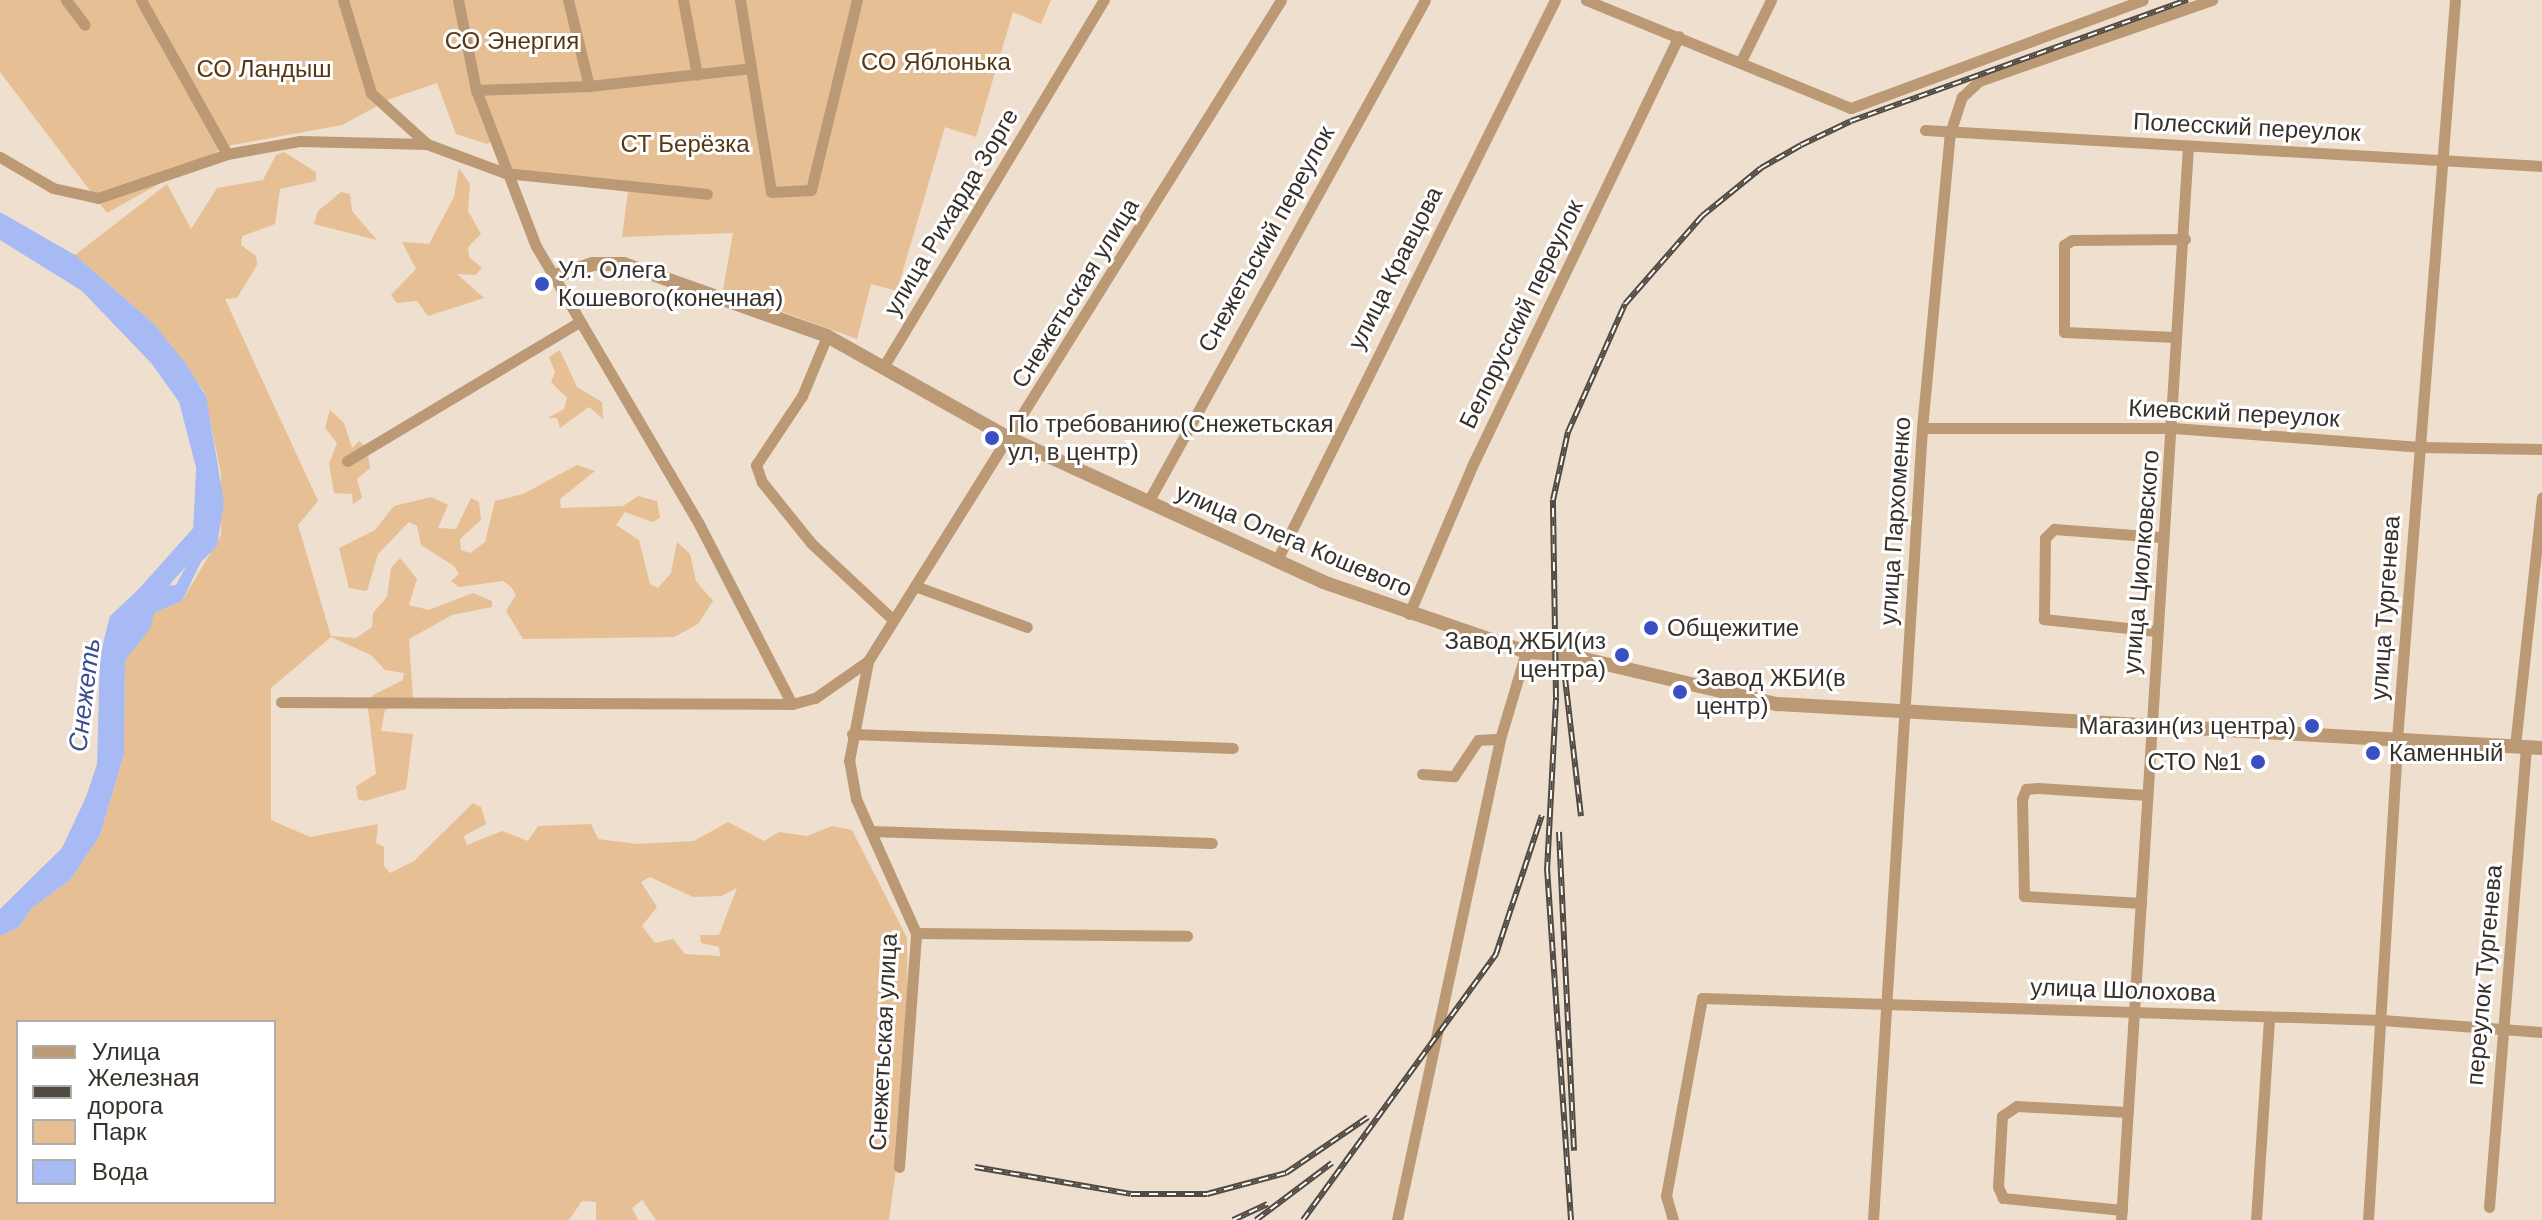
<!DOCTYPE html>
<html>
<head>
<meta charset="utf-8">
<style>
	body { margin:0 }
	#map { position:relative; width:2542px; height:1220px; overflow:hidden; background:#efdfcf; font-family:Helvetica,sans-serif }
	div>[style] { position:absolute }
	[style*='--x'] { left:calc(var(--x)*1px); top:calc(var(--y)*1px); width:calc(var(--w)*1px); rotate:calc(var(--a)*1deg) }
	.green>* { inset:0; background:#e6bf95 }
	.water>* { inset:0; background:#a7baf3 }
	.river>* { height:20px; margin:-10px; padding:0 10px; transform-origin:10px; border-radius:10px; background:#a7baf3 }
	.minor>* { height:11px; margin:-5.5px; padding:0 5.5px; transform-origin:5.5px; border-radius:5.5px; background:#bb9974 }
	.tertiary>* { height:14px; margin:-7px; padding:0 7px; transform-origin:7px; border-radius:7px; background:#bb9974 }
	.rail>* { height:6px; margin-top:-3px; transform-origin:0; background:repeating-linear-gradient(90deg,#fff 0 9px,#514a43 0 18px); box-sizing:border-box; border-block:2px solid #514a43 }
	.dots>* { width:22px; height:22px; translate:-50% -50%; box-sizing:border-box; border:4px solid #fff; border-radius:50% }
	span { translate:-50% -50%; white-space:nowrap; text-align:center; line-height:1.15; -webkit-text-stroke:6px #fff; paint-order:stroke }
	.park-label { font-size:24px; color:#573812 }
	.street-label { font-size:24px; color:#37312b }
	.poi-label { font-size:24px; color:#37312b }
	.left { translate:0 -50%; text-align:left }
	.right { translate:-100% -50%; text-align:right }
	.water-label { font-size:26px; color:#3b4d91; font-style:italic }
	.legend { position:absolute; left:16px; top:1020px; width:260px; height:184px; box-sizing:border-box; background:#fff; border:2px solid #afadaa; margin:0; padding:10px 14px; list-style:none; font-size:24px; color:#37312b }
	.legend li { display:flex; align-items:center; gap:16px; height:40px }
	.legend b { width:40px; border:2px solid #afadaa }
</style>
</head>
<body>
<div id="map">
	<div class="green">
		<div style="clip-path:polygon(0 0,1051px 0,1041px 24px,1013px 12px,976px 137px,945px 127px,897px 291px,871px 284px,857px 339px,723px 290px,733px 233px,622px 237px,628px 192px,514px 171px,499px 138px,487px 144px,456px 134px,437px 83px,390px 99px,342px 125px,227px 146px,107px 213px,0 72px)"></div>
		<div style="clip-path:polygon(evenodd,284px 152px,316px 172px,316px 181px,280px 189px,275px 224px,242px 236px,241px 245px,256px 256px,257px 265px,237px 298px,225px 299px,318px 501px,298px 525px,331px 636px,356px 638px,372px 627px,373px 613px,387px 597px,391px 568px,400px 558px,417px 579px,409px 605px,429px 610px,473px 593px,492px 601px,492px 607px,452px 615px,409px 639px,413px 698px,385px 710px,381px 731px,413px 734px,406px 789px,365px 801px,358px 799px,356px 786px,376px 774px,368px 708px,373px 695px,403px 680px,404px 673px,385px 670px,371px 655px,331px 637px,271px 688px,271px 820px,310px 837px,378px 824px,376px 843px,384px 847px,384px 866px,390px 873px,414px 861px,473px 803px,481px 807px,486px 824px,464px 836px,467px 845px,502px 831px,528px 841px,538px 826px,591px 824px,598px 839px,637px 844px,694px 841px,728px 822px,764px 841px,779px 832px,807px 836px,832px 826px,852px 830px,907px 938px,909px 1074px,889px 1220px,656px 1220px,642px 1200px,632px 1208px,638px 1220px,596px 1220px,596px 1202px,582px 1201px,569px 1220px,0 1220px,0 936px,19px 927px,31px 909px,71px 879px,100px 835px,124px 754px,125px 660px,154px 613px,182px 601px,221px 535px,221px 474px,204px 391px,154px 324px,75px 255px,167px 184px,191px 229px,217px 188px,263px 180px,276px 155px,284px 152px,650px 877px,693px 897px,721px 896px,737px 888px,719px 935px,700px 935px,701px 943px,719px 947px,720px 956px,685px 954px,673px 939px,655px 943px,642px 926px,657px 907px,641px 882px,650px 877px,284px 152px,18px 1022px,274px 1022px,274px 1202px,18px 1202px,18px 1022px)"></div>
		<div style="clip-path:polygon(459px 168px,470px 184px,468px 211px,481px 234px,468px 247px,469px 257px,482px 268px,475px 275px,457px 274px,484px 298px,428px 316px,417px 301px,397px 303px,391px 295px,416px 269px,402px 242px,429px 244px,454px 197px)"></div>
		<div style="clip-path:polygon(341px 192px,350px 194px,352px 211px,377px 240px,314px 224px,318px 211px)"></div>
		<div style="clip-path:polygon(560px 350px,577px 387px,602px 402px,603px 419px,589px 407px,560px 428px,557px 418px,548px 418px,564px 409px,567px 398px,551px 382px,555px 372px,549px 357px)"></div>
		<div style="clip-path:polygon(330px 410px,344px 423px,352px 448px,359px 441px,367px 448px,370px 468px,357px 479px,362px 498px,353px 504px,352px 494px,334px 493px,329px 464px,337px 443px,325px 428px)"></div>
		<div style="clip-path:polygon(577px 465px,595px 471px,560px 499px,561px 508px,623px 506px,638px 496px,657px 501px,660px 518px,652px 522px,625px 512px,616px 525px,639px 540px,650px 584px,658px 588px,671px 573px,677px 542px,690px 554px,696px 581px,713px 601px,698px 624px,674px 637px,523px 639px,506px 611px,516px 595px,511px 587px,503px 581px,459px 587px,451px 581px,459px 574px,454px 566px,421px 545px,417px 526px,409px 522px,378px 554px,367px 591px,349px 588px,339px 548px,375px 530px,394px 506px,431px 497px,448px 505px,438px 528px,456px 529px,471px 498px,479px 502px,481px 520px,460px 539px,461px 550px,470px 553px,485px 542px,495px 501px,523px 494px)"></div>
	</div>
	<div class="water">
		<div style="clip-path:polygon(0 212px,75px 255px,154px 324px,186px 364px,206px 396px,224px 502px,217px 546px,201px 562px,182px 601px,154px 613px,150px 629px,125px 660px,124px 754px,100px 835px,71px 879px,31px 909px,19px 927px,0 936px,0 909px,62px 848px,86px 797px,97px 764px,100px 655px,110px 616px,140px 588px,176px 585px,198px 544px,206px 506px,179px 402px,152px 364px,82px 291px,0 240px)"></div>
	</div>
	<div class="river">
		<div style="--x:138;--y:605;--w:98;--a:-48.3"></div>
		<div style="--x:203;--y:532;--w:61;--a:-87.2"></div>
	</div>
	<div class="minor">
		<div style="--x:66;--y:0;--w:31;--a:53"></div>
		<div style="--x:141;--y:0;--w:176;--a:60.8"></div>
		<div style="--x:343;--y:0;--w:97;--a:73.2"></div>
		<div style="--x:371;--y:93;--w:76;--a:42.3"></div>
		<div style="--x:458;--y:0;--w:92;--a:78.7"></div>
		<div style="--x:476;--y:90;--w:167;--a:69"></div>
		<div style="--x:536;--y:246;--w:324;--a:59.6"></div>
		<div style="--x:700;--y:526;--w:200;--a:62.7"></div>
		<div style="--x:568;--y:0;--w:89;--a:76.3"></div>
		<div style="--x:683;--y:0;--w:76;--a:79.4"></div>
		<div style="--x:740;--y:0;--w:194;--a:80.8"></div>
		<div style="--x:771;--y:192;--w:40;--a:-2.9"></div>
		<div style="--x:811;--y:190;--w:195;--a:-76.4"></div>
		<div style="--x:1586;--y:0;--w:286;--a:22.2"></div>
		<div style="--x:1851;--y:108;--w:311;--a:-20.3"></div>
		<div style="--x:1742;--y:59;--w:66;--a:-63.8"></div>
		<div style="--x:476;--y:90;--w:113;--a:-2"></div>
		<div style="--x:589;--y:86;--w:163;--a:-6.3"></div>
		<div style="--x:1925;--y:130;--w:618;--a:3.34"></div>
		<div style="--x:0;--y:157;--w:61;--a:30.3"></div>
		<div style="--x:53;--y:188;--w:46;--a:12.5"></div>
		<div style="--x:98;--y:198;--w:136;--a:-18.8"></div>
		<div style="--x:227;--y:154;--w:73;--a:-10.2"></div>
		<div style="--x:299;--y:141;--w:128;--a:1.3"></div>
		<div style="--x:427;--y:144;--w:83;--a:20.4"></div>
		<div style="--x:505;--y:173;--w:203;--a:5.9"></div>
		<div style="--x:827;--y:336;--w:65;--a:112.6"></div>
		<div style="--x:802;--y:396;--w:83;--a:123.7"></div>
		<div style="--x:756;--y:465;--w:18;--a:71"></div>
		<div style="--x:762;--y:482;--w:78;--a:51.2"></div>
		<div style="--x:811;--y:543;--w:108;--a:43.1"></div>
		<div style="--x:2175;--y:337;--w:111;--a:-177.4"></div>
		<div style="--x:2064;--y:332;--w:87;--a:-90"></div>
		<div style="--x:2064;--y:245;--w:9;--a:-32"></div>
		<div style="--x:2072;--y:240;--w:113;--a:-0.5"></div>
		<div style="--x:885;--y:364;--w:425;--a:-59"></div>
		<div style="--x:1922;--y:428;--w:252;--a:0"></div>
		<div style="--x:2174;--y:428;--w:246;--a:4.4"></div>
		<div style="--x:2419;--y:447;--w:123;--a:0.9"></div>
		<div style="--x:347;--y:461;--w:269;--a:-30.9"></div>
		<div style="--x:1148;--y:502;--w:573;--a:-61.11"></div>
		<div style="--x:1278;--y:558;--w:623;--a:-63.6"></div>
		<div style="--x:915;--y:586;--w:119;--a:20.1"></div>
		<div style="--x:1409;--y:614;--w:161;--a:-66.9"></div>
		<div style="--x:1472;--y:466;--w:477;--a:-64.3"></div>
		<div style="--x:2156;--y:631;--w:113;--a:-173.9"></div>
		<div style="--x:2044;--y:619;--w:81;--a:-89.3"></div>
		<div style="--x:2045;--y:538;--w:13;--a:-45"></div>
		<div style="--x:2054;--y:529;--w:106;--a:4.3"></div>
		<div style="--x:281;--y:702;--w:511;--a:0.22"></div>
		<div style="--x:792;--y:704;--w:24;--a:-15"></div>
		<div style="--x:815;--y:698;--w:65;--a:-34.9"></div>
		<div style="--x:852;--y:734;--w:381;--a:2.1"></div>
		<div style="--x:2515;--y:746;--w:250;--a:-83.8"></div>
		<div style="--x:1422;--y:774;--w:32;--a:4"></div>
		<div style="--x:1454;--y:776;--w:43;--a:-56.3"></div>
		<div style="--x:1478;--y:740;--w:22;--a:-3"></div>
		<div style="--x:871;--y:831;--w:341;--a:2"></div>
		<div style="--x:2141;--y:903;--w:117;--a:-176.6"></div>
		<div style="--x:2024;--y:896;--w:97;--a:-91.2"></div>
		<div style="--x:2022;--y:799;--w:11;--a:-68"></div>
		<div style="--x:2026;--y:789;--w:12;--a:-5"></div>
		<div style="--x:2038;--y:788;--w:109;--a:3.7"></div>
		<div style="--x:916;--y:933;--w:271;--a:0.6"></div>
		<div style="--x:899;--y:1167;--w:235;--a:-85.8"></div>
		<div style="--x:916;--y:933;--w:147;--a:-114.1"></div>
		<div style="--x:856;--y:799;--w:39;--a:-100"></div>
		<div style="--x:849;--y:761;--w:102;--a:-79.2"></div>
		<div style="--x:868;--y:661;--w:779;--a:-58"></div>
		<div style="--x:2489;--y:1207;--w:461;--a:-85.4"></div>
		<div style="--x:2122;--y:1210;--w:120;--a:-174.2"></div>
		<div style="--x:2003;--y:1198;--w:12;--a:-114"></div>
		<div style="--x:1998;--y:1187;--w:71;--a:-86.8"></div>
		<div style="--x:2002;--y:1116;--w:18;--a:-34"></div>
		<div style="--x:2017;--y:1106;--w:111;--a:3.1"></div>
		<div style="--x:1397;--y:1220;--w:492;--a:-77.9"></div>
		<div style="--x:1500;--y:739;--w:91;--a:-73.4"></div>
		<div style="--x:1673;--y:1220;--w:25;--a:-106"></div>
		<div style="--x:1666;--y:1196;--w:201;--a:-79.7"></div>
		<div style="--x:1702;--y:998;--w:680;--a:1.85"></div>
		<div style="--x:2382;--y:1020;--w:160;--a:4.3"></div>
		<div style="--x:1873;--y:1220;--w:794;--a:-86.46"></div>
		<div style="--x:1922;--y:428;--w:296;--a:-84.6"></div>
		<div style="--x:1950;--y:133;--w:38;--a:-72"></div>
		<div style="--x:1962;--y:97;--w:23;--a:-43"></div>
		<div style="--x:1979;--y:81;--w:247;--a:-19.2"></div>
		<div style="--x:2121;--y:1220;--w:1075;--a:-86.43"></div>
		<div style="--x:2256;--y:1220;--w:202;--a:-86.3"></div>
		<div style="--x:2368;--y:1220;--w:482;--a:-86.5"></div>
		<div style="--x:2397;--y:739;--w:741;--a:-85.51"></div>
	</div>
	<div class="tertiary">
		<div style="--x:552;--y:277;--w:43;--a:-17.6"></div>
		<div style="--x:593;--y:264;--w:31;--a:0"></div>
		<div style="--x:624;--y:264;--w:215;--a:19.5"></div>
		<div style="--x:827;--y:336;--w:209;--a:29.3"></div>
		<div style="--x:1009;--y:438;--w:345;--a:24.6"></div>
		<div style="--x:1323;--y:582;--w:215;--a:19"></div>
		<div style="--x:1526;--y:652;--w:37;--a:3"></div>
		<div style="--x:1563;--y:654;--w:220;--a:13.2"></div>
		<div style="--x:1777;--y:704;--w:766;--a:3.29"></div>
	</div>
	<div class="rail">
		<div style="--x:1565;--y:678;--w:139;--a:83.4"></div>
		<div style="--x:1559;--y:832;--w:319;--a:87.3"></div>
		<div style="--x:975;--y:1167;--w:158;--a:9.8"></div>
		<div style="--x:1131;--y:1194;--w:76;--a:0"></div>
		<div style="--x:1207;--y:1194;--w:82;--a:-14.9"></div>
		<div style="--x:1286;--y:1173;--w:99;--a:-34.3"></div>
		<div style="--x:1233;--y:1220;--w:38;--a:-25"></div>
		<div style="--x:1256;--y:1220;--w:95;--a:-36.9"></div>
		<div style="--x:1303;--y:1220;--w:329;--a:-54"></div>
		<div style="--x:1496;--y:954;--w:146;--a:-71.7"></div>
		<div style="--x:1571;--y:1220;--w:350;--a:-93.9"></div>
		<div style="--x:1547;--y:871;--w:174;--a:-87"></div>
		<div style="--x:1556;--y:697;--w:197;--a:-90.9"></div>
		<div style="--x:1553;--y:500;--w:70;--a:-77.6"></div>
		<div style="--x:1568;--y:432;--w:140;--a:-66"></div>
		<div style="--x:1625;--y:304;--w:117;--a:-48.8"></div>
		<div style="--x:1702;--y:216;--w:76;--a:-39.1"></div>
		<div style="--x:1761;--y:168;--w:46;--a:-29.9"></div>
		<div style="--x:1801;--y:145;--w:55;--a:-25.6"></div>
		<div style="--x:1851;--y:121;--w:358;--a:-19.8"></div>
	</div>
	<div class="dots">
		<div style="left:542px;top:284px;background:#3a50c2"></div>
		<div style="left:992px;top:438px;background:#3a50c2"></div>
		<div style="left:1651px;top:628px;background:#3a50c2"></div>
		<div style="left:1622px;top:655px;background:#3a50c2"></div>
		<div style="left:1680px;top:692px;background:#3a50c2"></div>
		<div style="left:2312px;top:726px;background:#3a50c2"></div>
		<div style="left:2373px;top:753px;background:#3a50c2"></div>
		<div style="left:2258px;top:762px;background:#3a50c2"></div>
	</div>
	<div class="park-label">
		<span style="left:512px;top:41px">СО Энергия</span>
		<span style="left:936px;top:62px">СО Яблонька</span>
		<span style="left:264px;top:69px">СО Ландыш</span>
		<span style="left:685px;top:144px">СТ Берёзка</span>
	</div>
	<div class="street-label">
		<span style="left:2247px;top:127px;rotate:3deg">Полесский переулок</span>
		<span style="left:951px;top:212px;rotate:-59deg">улица Рихарда Зорге</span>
		<span style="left:1266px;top:239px;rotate:-61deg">Снежетьский переулок</span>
		<span style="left:1395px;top:268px;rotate:-63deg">улица Кравцова</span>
		<span style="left:1075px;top:293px;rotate:-58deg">Снежетьская улица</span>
		<span style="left:1521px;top:314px;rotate:-64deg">Белорусский переулок</span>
		<span style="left:2234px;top:413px;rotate:3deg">Киевский переулок</span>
		<span style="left:1895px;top:521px;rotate:-86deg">улица Пархоменко</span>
		<span style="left:1294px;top:540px;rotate:23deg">улица Олега Кошевого</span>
		<span style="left:2141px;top:562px;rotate:-85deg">улица Циолковского</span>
		<span style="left:2385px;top:608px;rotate:-86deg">улица Тургенева</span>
		<span style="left:2484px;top:975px;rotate:-85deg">переулок Тургенева</span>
		<span style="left:2123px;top:990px;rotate:2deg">улица Шолохова</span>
		<span style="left:883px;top:1042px;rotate:-87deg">Снежетьская улица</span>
	</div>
	<div class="poi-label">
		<span class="left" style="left:558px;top:284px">Ул. Олега<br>Кошевого(конечная)</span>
		<span class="left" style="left:1008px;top:438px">По требованию(Снежетьская<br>ул, в центр)</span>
		<span class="left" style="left:1667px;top:628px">Общежитие</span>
		<span class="right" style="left:1606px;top:655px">Завод ЖБИ(из<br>центра)</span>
		<span class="left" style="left:1696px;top:692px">Завод ЖБИ(в<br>центр)</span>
		<span class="right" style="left:2296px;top:726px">Магазин(из центра)</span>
		<span class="left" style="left:2389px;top:753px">Каменный</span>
		<span class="right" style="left:2242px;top:762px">СТО №1</span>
	</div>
	<div class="water-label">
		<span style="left:85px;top:695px;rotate:-83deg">Снежеть</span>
	</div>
	<ul class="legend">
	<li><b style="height:10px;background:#bb9974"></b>Улица</li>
	<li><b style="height:10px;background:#514a43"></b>Железная дорога</li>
	<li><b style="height:22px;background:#e6bf95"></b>Парк</li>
	<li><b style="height:22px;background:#a7baf3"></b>Вода</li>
	</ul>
</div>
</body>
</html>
